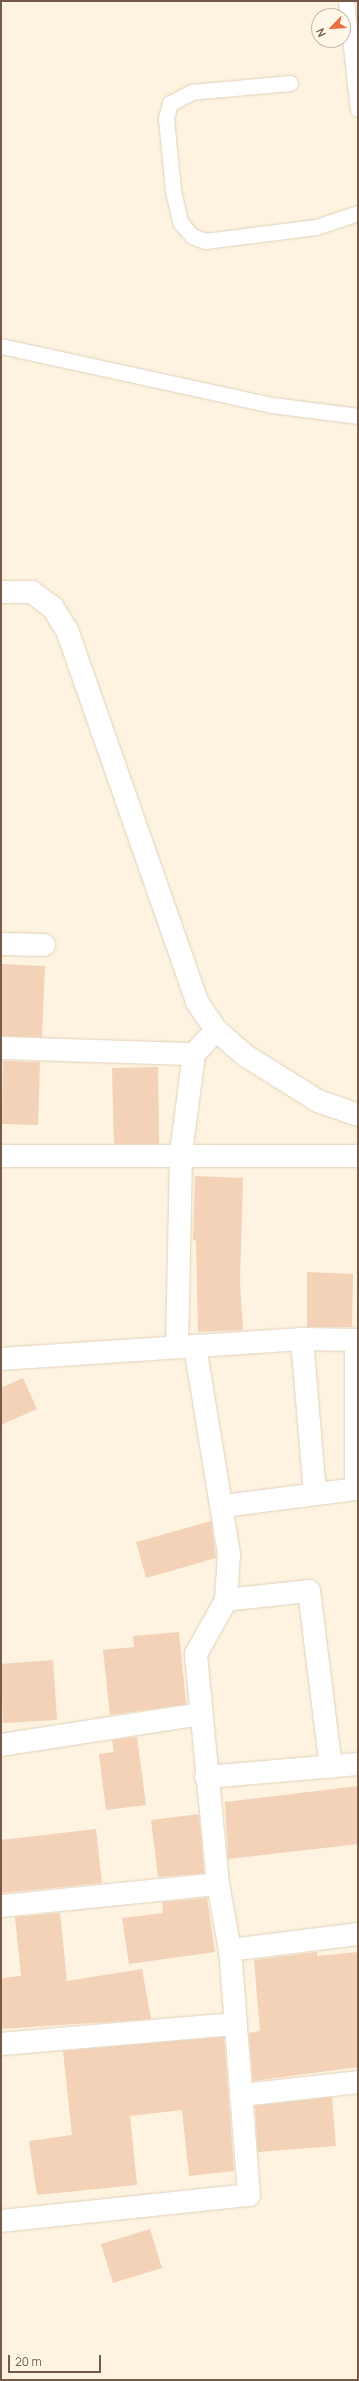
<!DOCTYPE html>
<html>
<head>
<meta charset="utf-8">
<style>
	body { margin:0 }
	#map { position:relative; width:359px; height:2381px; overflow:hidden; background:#fdf3e0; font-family:Manrope,sans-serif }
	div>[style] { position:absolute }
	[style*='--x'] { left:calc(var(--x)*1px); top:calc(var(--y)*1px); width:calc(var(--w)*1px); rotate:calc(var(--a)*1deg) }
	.building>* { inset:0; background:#f3d2b7 }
	.roads { filter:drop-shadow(0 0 1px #e1d0bc) drop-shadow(0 0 1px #e1d0bc) }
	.lane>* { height:15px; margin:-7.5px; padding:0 7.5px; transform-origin:7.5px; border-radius:7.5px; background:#fff }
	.street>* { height:22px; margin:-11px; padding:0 11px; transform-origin:11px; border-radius:11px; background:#fff }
	.secondary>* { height:22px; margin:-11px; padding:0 11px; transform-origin:11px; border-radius:11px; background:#fff }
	span { translate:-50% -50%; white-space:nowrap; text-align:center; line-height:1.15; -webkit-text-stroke:3px #fff7e7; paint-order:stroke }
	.frame { position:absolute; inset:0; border:2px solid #745a47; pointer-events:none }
	.north { position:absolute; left:311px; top:8px; width:40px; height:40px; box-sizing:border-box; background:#fff7e7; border:1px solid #c7b8a7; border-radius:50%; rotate:245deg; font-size:11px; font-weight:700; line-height:16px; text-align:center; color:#745a47 }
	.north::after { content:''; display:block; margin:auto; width:14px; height:18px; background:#eb7041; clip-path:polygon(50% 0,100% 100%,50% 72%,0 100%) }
	.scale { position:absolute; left:8px; top:2355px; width:93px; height:18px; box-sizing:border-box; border:2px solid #745a47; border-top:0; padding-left:5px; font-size:12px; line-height:14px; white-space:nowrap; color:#745a47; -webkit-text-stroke:3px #fff7e7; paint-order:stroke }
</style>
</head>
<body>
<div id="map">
	<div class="building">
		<div style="clip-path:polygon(1px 964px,45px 966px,42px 1037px,1px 1036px)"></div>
		<div style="clip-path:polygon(3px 1061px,40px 1062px,38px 1125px,2px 1124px)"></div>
		<div style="clip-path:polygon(158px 1067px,159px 1144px,114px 1144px,112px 1068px)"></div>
		<div style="clip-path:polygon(195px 1176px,243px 1178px,240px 1282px,243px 1330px,198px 1332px,196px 1241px,193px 1240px)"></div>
		<div style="clip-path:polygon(307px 1272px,353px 1274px,352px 1327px,307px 1327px)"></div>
		<div style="clip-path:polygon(23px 1378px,37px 1409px,1px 1425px,1px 1388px)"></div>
		<div style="clip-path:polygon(211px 1521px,216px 1558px,146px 1578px,136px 1542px)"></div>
		<div style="clip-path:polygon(179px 1632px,186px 1704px,110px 1715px,103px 1650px,134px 1647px,133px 1636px)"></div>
		<div style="clip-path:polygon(53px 1660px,57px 1720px,3px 1723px,1px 1664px)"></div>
		<div style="clip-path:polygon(137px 1737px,146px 1805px,106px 1810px,99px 1754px,114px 1752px,112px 1740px)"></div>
		<div style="clip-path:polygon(358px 1786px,358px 1844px,228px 1859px,225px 1802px)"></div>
		<div style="clip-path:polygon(199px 1814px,204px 1873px,158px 1877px,151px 1820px)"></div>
		<div style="clip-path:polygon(96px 1829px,102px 1883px,1px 1893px,1px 1840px)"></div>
		<div style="clip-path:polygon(207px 1898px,215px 1952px,129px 1964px,122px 1918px,163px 1913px,162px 1902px)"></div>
		<div style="clip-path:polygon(60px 1913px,67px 1981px,142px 1969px,151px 2019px,1px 2029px,1px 1978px,21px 1976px,15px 1917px)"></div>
		<div style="clip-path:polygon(317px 1952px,317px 1956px,358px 1952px,358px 2067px,253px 2081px,249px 2033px,260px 2031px,254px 1960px)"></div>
		<div style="clip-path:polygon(224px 2037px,234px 2171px,189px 2176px,182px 2110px,130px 2116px,137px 2185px,37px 2195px,29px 2141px,72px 2135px,63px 2051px)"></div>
		<div style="clip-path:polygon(332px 2097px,336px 2146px,258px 2152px,255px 2106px)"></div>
		<div style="clip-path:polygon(150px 2229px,162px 2268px,113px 2283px,101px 2244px)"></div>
	</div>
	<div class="roads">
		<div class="lane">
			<div style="--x:346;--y:1;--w:109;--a:83.7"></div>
			<div style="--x:290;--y:83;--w:98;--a:174.8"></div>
			<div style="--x:192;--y:92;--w:25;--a:153"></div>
			<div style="--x:170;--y:103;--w:16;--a:105"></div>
			<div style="--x:166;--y:118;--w:73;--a:84.5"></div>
			<div style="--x:173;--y:191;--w:32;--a:77"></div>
			<div style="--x:180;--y:222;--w:18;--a:49"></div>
			<div style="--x:192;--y:236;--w:14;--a:21"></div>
			<div style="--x:205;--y:241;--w:112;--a:-7.2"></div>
			<div style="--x:316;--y:227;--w:44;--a:-18.4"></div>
			<div style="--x:1;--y:346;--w:277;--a:12.3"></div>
			<div style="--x:272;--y:405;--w:87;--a:7.3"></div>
		</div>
		<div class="street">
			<div style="--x:1;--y:944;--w:43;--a:1.3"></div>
			<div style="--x:1;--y:1048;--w:193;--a:1.8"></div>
			<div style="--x:1;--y:1156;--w:357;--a:0"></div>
			<div style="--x:302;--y:1339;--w:155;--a:85.2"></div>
			<div style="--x:177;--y:1347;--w:194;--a:-88.8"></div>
			<div style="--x:181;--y:1153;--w:100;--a:-82.5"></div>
			<div style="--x:194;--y:1054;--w:33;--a:-47"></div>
			<div style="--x:1;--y:1359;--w:302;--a:-3.8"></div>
			<div style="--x:302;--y:1339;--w:56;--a:1"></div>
			<div style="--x:224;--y:1506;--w:133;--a:-7.3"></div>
			<div style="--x:356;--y:1489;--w:149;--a:-90"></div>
			<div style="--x:226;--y:1600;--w:83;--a:-6.2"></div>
			<div style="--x:309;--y:1591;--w:177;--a:82.9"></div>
			<div style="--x:1;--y:1745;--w:202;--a:-8.8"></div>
			<div style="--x:206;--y:1777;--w:153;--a:-4.9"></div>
			<div style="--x:1;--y:1906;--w:218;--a:-5.8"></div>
			<div style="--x:230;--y:1950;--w:129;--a:-7.1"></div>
			<div style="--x:1;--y:2044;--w:235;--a:-4.9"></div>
			<div style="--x:241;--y:2095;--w:118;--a:-6.3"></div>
			<div style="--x:1;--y:2221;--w:249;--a:-6"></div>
			<div style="--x:249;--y:2195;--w:246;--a:-94.4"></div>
			<div style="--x:230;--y:1950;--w:67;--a:-100.3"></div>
			<div style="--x:218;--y:1884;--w:231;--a:-95.5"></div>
			<div style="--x:196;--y:1654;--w:62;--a:-60.9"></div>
			<div style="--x:226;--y:1600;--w:46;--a:-86.3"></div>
			<div style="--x:229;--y:1554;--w:211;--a:-99.3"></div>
		</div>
		<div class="secondary">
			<div style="--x:1;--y:592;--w:31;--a:0"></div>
			<div style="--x:32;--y:592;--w:26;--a:37"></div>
			<div style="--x:53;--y:608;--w:26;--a:58"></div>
			<div style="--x:67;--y:630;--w:394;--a:70.7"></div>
			<div style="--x:197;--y:1002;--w:34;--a:56"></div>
			<div style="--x:216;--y:1030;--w:40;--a:41"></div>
			<div style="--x:246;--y:1056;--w:85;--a:32"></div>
			<div style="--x:318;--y:1101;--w:42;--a:19.3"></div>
		</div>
	</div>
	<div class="frame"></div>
	<div class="north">N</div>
	<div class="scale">20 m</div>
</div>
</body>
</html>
